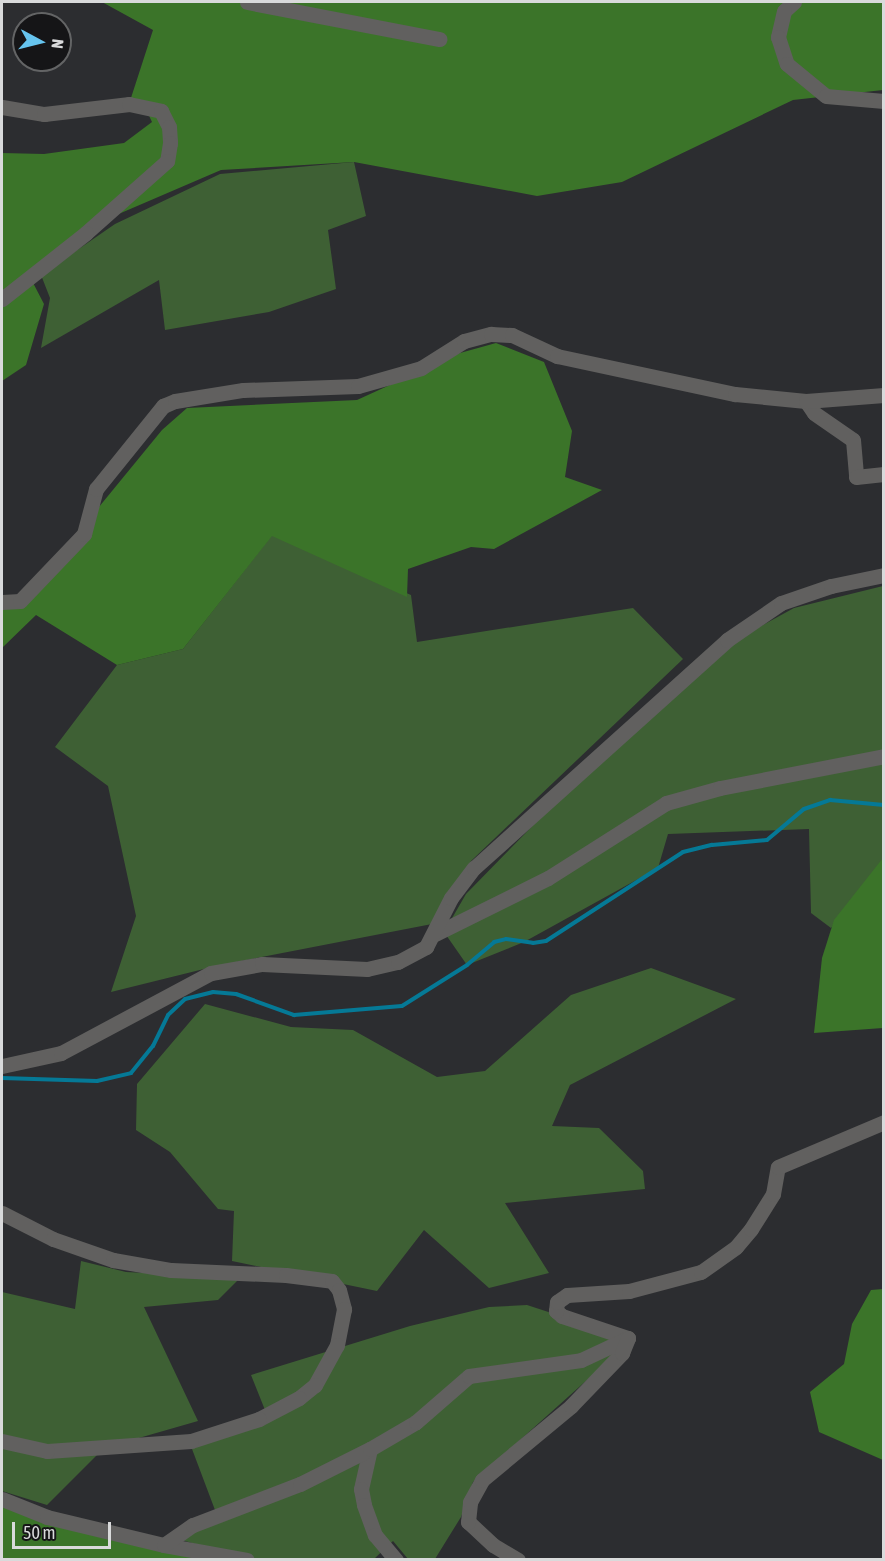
<!DOCTYPE html>
<html>
<head>
<meta charset="utf-8">
<style>
	body { margin:0 }
	#map { position:relative; width:885px; height:1561px; overflow:hidden; background:#2c2d30; font-family:"Asap Condensed",sans-serif }
	div>[style] { position:absolute }
	[style*='--x'] { left:calc(var(--x)*1px); top:calc(var(--y)*1px); width:calc(var(--w)*1px); rotate:calc(var(--a)*1deg) }
	.green>* { inset:0; background:#3e6034 }
	.forest>* { inset:0; background:#3b7429 }
	.stream>* { height:4px; margin:-2px; padding:0 2px; transform-origin:2px; border-radius:2px; background:#057996 }
	.street>* { height:15px; margin:-7.5px; padding:0 7.5px; transform-origin:7.5px; border-radius:7.5px; background:#61605f }
	span { translate:-50% -50%; white-space:nowrap; text-align:center; line-height:1.15; -webkit-text-stroke:5px #151517; paint-order:stroke }
	.frame { position:absolute; inset:0; border:3px solid #d9dadb; pointer-events:none }
	.north { position:absolute; left:12px; top:12px; width:60px; height:60px; box-sizing:border-box; background:#151517; border:2px solid #636465; border-radius:50%; rotate:97deg; font-size:16px; font-weight:700; line-height:24px; text-align:center; color:#d9dadb }
	.north::after { content:''; display:block; margin:auto; width:21px; height:27px; background:#66c4ef; clip-path:polygon(50% 0,100% 100%,50% 72%,0 100%) }
	.scale { position:absolute; left:12px; top:1522px; width:99px; height:27px; box-sizing:border-box; border:3px solid #d9dadb; border-top:0; padding-left:8px; font-size:18px; line-height:21px; white-space:nowrap; color:#d9dadb; -webkit-text-stroke:4px #151517; paint-order:stroke }
</style>
</head>
<body>
<div id="map">
	<div class="green">
		<div style="clip-path:polygon(354px 162px,366px 216px,328px 230px,336px 289px,269px 312px,165px 330px,159px 280px,41px 348px,50px 298px,41px 275px,115px 224px,220px 174px)"></div>
		<div style="clip-path:polygon(272px 535px,411px 595px,417px 642px,633px 608px,683px 659px,471px 861px,432px 924px,216px 966px,111px 992px,136px 916px,108px 786px,55px 747px,117px 665px,183px 649px)"></div>
		<div style="clip-path:polygon(883px 586px,883px 860px,831px 928px,811px 913px,809px 829px,668px 834px,658px 868px,524px 942px,467px 965px,444px 932px,466px 894px,691px 664px,794px 608px)"></div>
		<div style="clip-path:polygon(651px 968px,736px 999px,570px 1085px,552px 1126px,599px 1128px,643px 1171px,645px 1189px,505px 1203px,549px 1273px,489px 1288px,424px 1230px,377px 1291px,232px 1261px,234px 1211px,218px 1209px,170px 1152px,136px 1130px,137px 1084px,205px 1004px,291px 1027px,353px 1030px,437px 1077px,485px 1071px,571px 995px)"></div>
		<div style="clip-path:polygon(81px 1261px,126px 1272px,240px 1278px,218px 1300px,144px 1307px,198px 1421px,104px 1448px,47px 1505px,2px 1491px,2px 1292px,75px 1309px)"></div>
		<div style="clip-path:polygon(527px 1305px,628px 1338px,626px 1345px,473px 1482px,461px 1517px,435px 1559px,408px 1559px,393px 1541px,374px 1559px,246px 1559px,175px 1538px,218px 1518px,192px 1449px,267px 1415px,251px 1375px,410px 1326px,489px 1307px)"></div>
	</div>
	<div class="forest">
		<div style="clip-path:polygon(102px 2px,883px 2px,883px 90px,793px 100px,622px 182px,537px 196px,354px 162px,221px 170px,100px 222px,30px 277px,44px 304px,26px 365px,2px 381px,2px 153px,44px 154px,124px 143px,152px 122px,143px 103px,129px 104px,153px 30px)"></div>
		<div style="clip-path:polygon(496px 343px,544px 362px,572px 431px,565px 477px,602px 490px,494px 549px,471px 547px,408px 569px,407px 597px,272px 536px,183px 649px,117px 665px,36px 615px,2px 648px,2px 599px,17px 607px,162px 430px,187px 408px,357px 400px,460px 353px)"></div>
		<div style="clip-path:polygon(883px 858px,883px 1028px,814px 1033px,822px 958px,834px 920px)"></div>
		<div style="clip-path:polygon(883px 1289px,884px 1289px,883px 1460px,819px 1432px,810px 1392px,844px 1364px,852px 1324px,871px 1290px)"></div>
		<div style="clip-path:polygon(2px 1503px,223px 1559px,2px 1559px)"></div>
	</div>
	<div class="stream">
		<div style="--x:2;--y:1078;--w:95;--a:1.8"></div>
		<div style="--x:97;--y:1081;--w:35;--a:-13"></div>
		<div style="--x:131;--y:1073;--w:35;--a:-51"></div>
		<div style="--x:153;--y:1046;--w:34;--a:-64"></div>
		<div style="--x:168;--y:1015;--w:23;--a:-43"></div>
		<div style="--x:185;--y:999;--w:29;--a:-14"></div>
		<div style="--x:213;--y:992;--w:23;--a:5"></div>
		<div style="--x:236;--y:994;--w:62;--a:19.9"></div>
		<div style="--x:294;--y:1015;--w:108;--a:-4.8"></div>
		<div style="--x:402;--y:1006;--w:77;--a:-32.2"></div>
		<div style="--x:467;--y:965;--w:35;--a:-40"></div>
		<div style="--x:494;--y:942;--w:12;--a:-14"></div>
		<div style="--x:506;--y:939;--w:27;--a:8"></div>
		<div style="--x:533;--y:943;--w:13;--a:-9"></div>
		<div style="--x:546;--y:941;--w:163;--a:-33"></div>
		<div style="--x:683;--y:852;--w:30;--a:-14"></div>
		<div style="--x:712;--y:845;--w:55;--a:-5.2"></div>
		<div style="--x:767;--y:840;--w:48;--a:-40"></div>
		<div style="--x:804;--y:809;--w:28;--a:-19"></div>
		<div style="--x:830;--y:800;--w:54;--a:5.3"></div>
	</div>
	<div class="street">
		<div style="--x:247;--y:2;--w:196;--a:10.9"></div>
		<div style="--x:794;--y:2;--w:13;--a:138"></div>
		<div style="--x:784;--y:11;--w:27;--a:103"></div>
		<div style="--x:778;--y:37;--w:28;--a:72"></div>
		<div style="--x:787;--y:64;--w:50;--a:39.4"></div>
		<div style="--x:826;--y:96;--w:58;--a:4.9"></div>
		<div style="--x:2;--y:107;--w:43;--a:9.5"></div>
		<div style="--x:44;--y:114;--w:86;--a:-6.7"></div>
		<div style="--x:129;--y:104;--w:33;--a:12"></div>
		<div style="--x:161;--y:111;--w:18;--a:63"></div>
		<div style="--x:169;--y:127;--w:16;--a:86"></div>
		<div style="--x:170;--y:143;--w:18;--a:99"></div>
		<div style="--x:167;--y:161;--w:108;--a:138.4"></div>
		<div style="--x:86;--y:233;--w:107;--a:141.8"></div>
		<div style="--x:806;--y:401;--w:14;--a:56"></div>
		<div style="--x:814;--y:413;--w:47;--a:34.7"></div>
		<div style="--x:853;--y:440;--w:37;--a:85"></div>
		<div style="--x:856;--y:477;--w:28;--a:-6"></div>
		<div style="--x:2;--y:602;--w:18;--a:-3"></div>
		<div style="--x:20;--y:601;--w:93;--a:-46.3"></div>
		<div style="--x:84;--y:534;--w:47;--a:-75.1"></div>
		<div style="--x:96;--y:489;--w:107;--a:-51.1"></div>
		<div style="--x:163;--y:406;--w:13;--a:-23"></div>
		<div style="--x:175;--y:401;--w:69;--a:-9.2"></div>
		<div style="--x:243;--y:390;--w:115;--a:-2"></div>
		<div style="--x:358;--y:386;--w:66;--a:-15.9"></div>
		<div style="--x:421;--y:368;--w:51;--a:-32.1"></div>
		<div style="--x:464;--y:341;--w:28;--a:-15"></div>
		<div style="--x:491;--y:334;--w:21;--a:3"></div>
		<div style="--x:512;--y:335;--w:50;--a:25"></div>
		<div style="--x:557;--y:356;--w:182;--a:12.1"></div>
		<div style="--x:735;--y:394;--w:71;--a:5.6"></div>
		<div style="--x:806;--y:401;--w:78;--a:-4.4"></div>
		<div style="--x:435;--y:934;--w:126;--a:-26.4"></div>
		<div style="--x:548;--y:878;--w:140;--a:-32.4"></div>
		<div style="--x:666;--y:803;--w:56;--a:-15.5"></div>
		<div style="--x:720;--y:788;--w:167;--a:-11"></div>
		<div style="--x:2;--y:1066;--w:60;--a:-12.4"></div>
		<div style="--x:61;--y:1053;--w:170;--a:-28.1"></div>
		<div style="--x:211;--y:973;--w:52;--a:-10"></div>
		<div style="--x:262;--y:964;--w:105;--a:2.7"></div>
		<div style="--x:367;--y:969;--w:32;--a:-13"></div>
		<div style="--x:398;--y:962;--w:32;--a:-28"></div>
		<div style="--x:426;--y:947;--w:55;--a:-63"></div>
		<div style="--x:451;--y:898;--w:38;--a:-53"></div>
		<div style="--x:474;--y:868;--w:341;--a:-42"></div>
		<div style="--x:727;--y:640;--w:65;--a:-34.4"></div>
		<div style="--x:781;--y:603;--w:53;--a:-18.8"></div>
		<div style="--x:831;--y:586;--w:54;--a:-11.7"></div>
		<div style="--x:2;--y:1213;--w:57;--a:27"></div>
		<div style="--x:53;--y:1239;--w:64;--a:19.3"></div>
		<div style="--x:113;--y:1260;--w:59;--a:9.8"></div>
		<div style="--x:171;--y:1270;--w:115;--a:2.5"></div>
		<div style="--x:286;--y:1275;--w:46;--a:7.4"></div>
		<div style="--x:332;--y:1281;--w:11;--a:52"></div>
		<div style="--x:339;--y:1290;--w:20;--a:75"></div>
		<div style="--x:344;--y:1309;--w:37;--a:101"></div>
		<div style="--x:337;--y:1345;--w:46;--a:118.8"></div>
		<div style="--x:315;--y:1385;--w:21;--a:141"></div>
		<div style="--x:299;--y:1398;--w:45;--a:152.3"></div>
		<div style="--x:259;--y:1419;--w:71;--a:162.1"></div>
		<div style="--x:191;--y:1441;--w:144;--a:176"></div>
		<div style="--x:47;--y:1451;--w:46;--a:-167.5"></div>
		<div style="--x:628;--y:1338;--w:70;--a:-161.6"></div>
		<div style="--x:562;--y:1316;--w:8;--a:-140"></div>
		<div style="--x:556;--y:1311;--w:9;--a:-84"></div>
		<div style="--x:557;--y:1302;--w:12;--a:-35"></div>
		<div style="--x:567;--y:1295;--w:62;--a:-3.7"></div>
		<div style="--x:629;--y:1291;--w:74;--a:-14.8"></div>
		<div style="--x:701;--y:1272;--w:43;--a:-35.5"></div>
		<div style="--x:736;--y:1247;--w:23;--a:-50"></div>
		<div style="--x:751;--y:1229;--w:41;--a:-57.8"></div>
		<div style="--x:773;--y:1194;--w:27;--a:-80"></div>
		<div style="--x:778;--y:1167;--w:115;--a:-23"></div>
		<div style="--x:370;--y:1449;--w:41;--a:102.7"></div>
		<div style="--x:361;--y:1489;--w:16;--a:79"></div>
		<div style="--x:364;--y:1505;--w:32;--a:70"></div>
		<div style="--x:375;--y:1535;--w:33;--a:50"></div>
		<div style="--x:2;--y:1499;--w:48;--a:21.8"></div>
		<div style="--x:47;--y:1517;--w:120;--a:13.5"></div>
		<div style="--x:164;--y:1545;--w:84;--a:10.2"></div>
		<div style="--x:164;--y:1545;--w:35;--a:-35"></div>
		<div style="--x:193;--y:1525;--w:115;--a:-21"></div>
		<div style="--x:300;--y:1484;--w:78;--a:-26.6"></div>
		<div style="--x:370;--y:1449;--w:53;--a:-30.4"></div>
		<div style="--x:416;--y:1422;--w:70;--a:-41"></div>
		<div style="--x:469;--y:1376;--w:113;--a:-8.1"></div>
		<div style="--x:581;--y:1360;--w:52;--a:-25.1"></div>
		<div style="--x:518;--y:1560;--w:29;--a:-149"></div>
		<div style="--x:493;--y:1545;--w:34;--a:-137"></div>
		<div style="--x:468;--y:1522;--w:20;--a:-84"></div>
		<div style="--x:470;--y:1502;--w:25;--a:-61"></div>
		<div style="--x:482;--y:1480;--w:116;--a:-39.7"></div>
		<div style="--x:571;--y:1406;--w:74;--a:-46.1"></div>
		<div style="--x:622;--y:1353;--w:16;--a:-68"></div>
	</div>
	<div class="frame"></div>
	<div class="north">N</div>
	<div class="scale">50 m</div>
</div>
</body>
</html>
